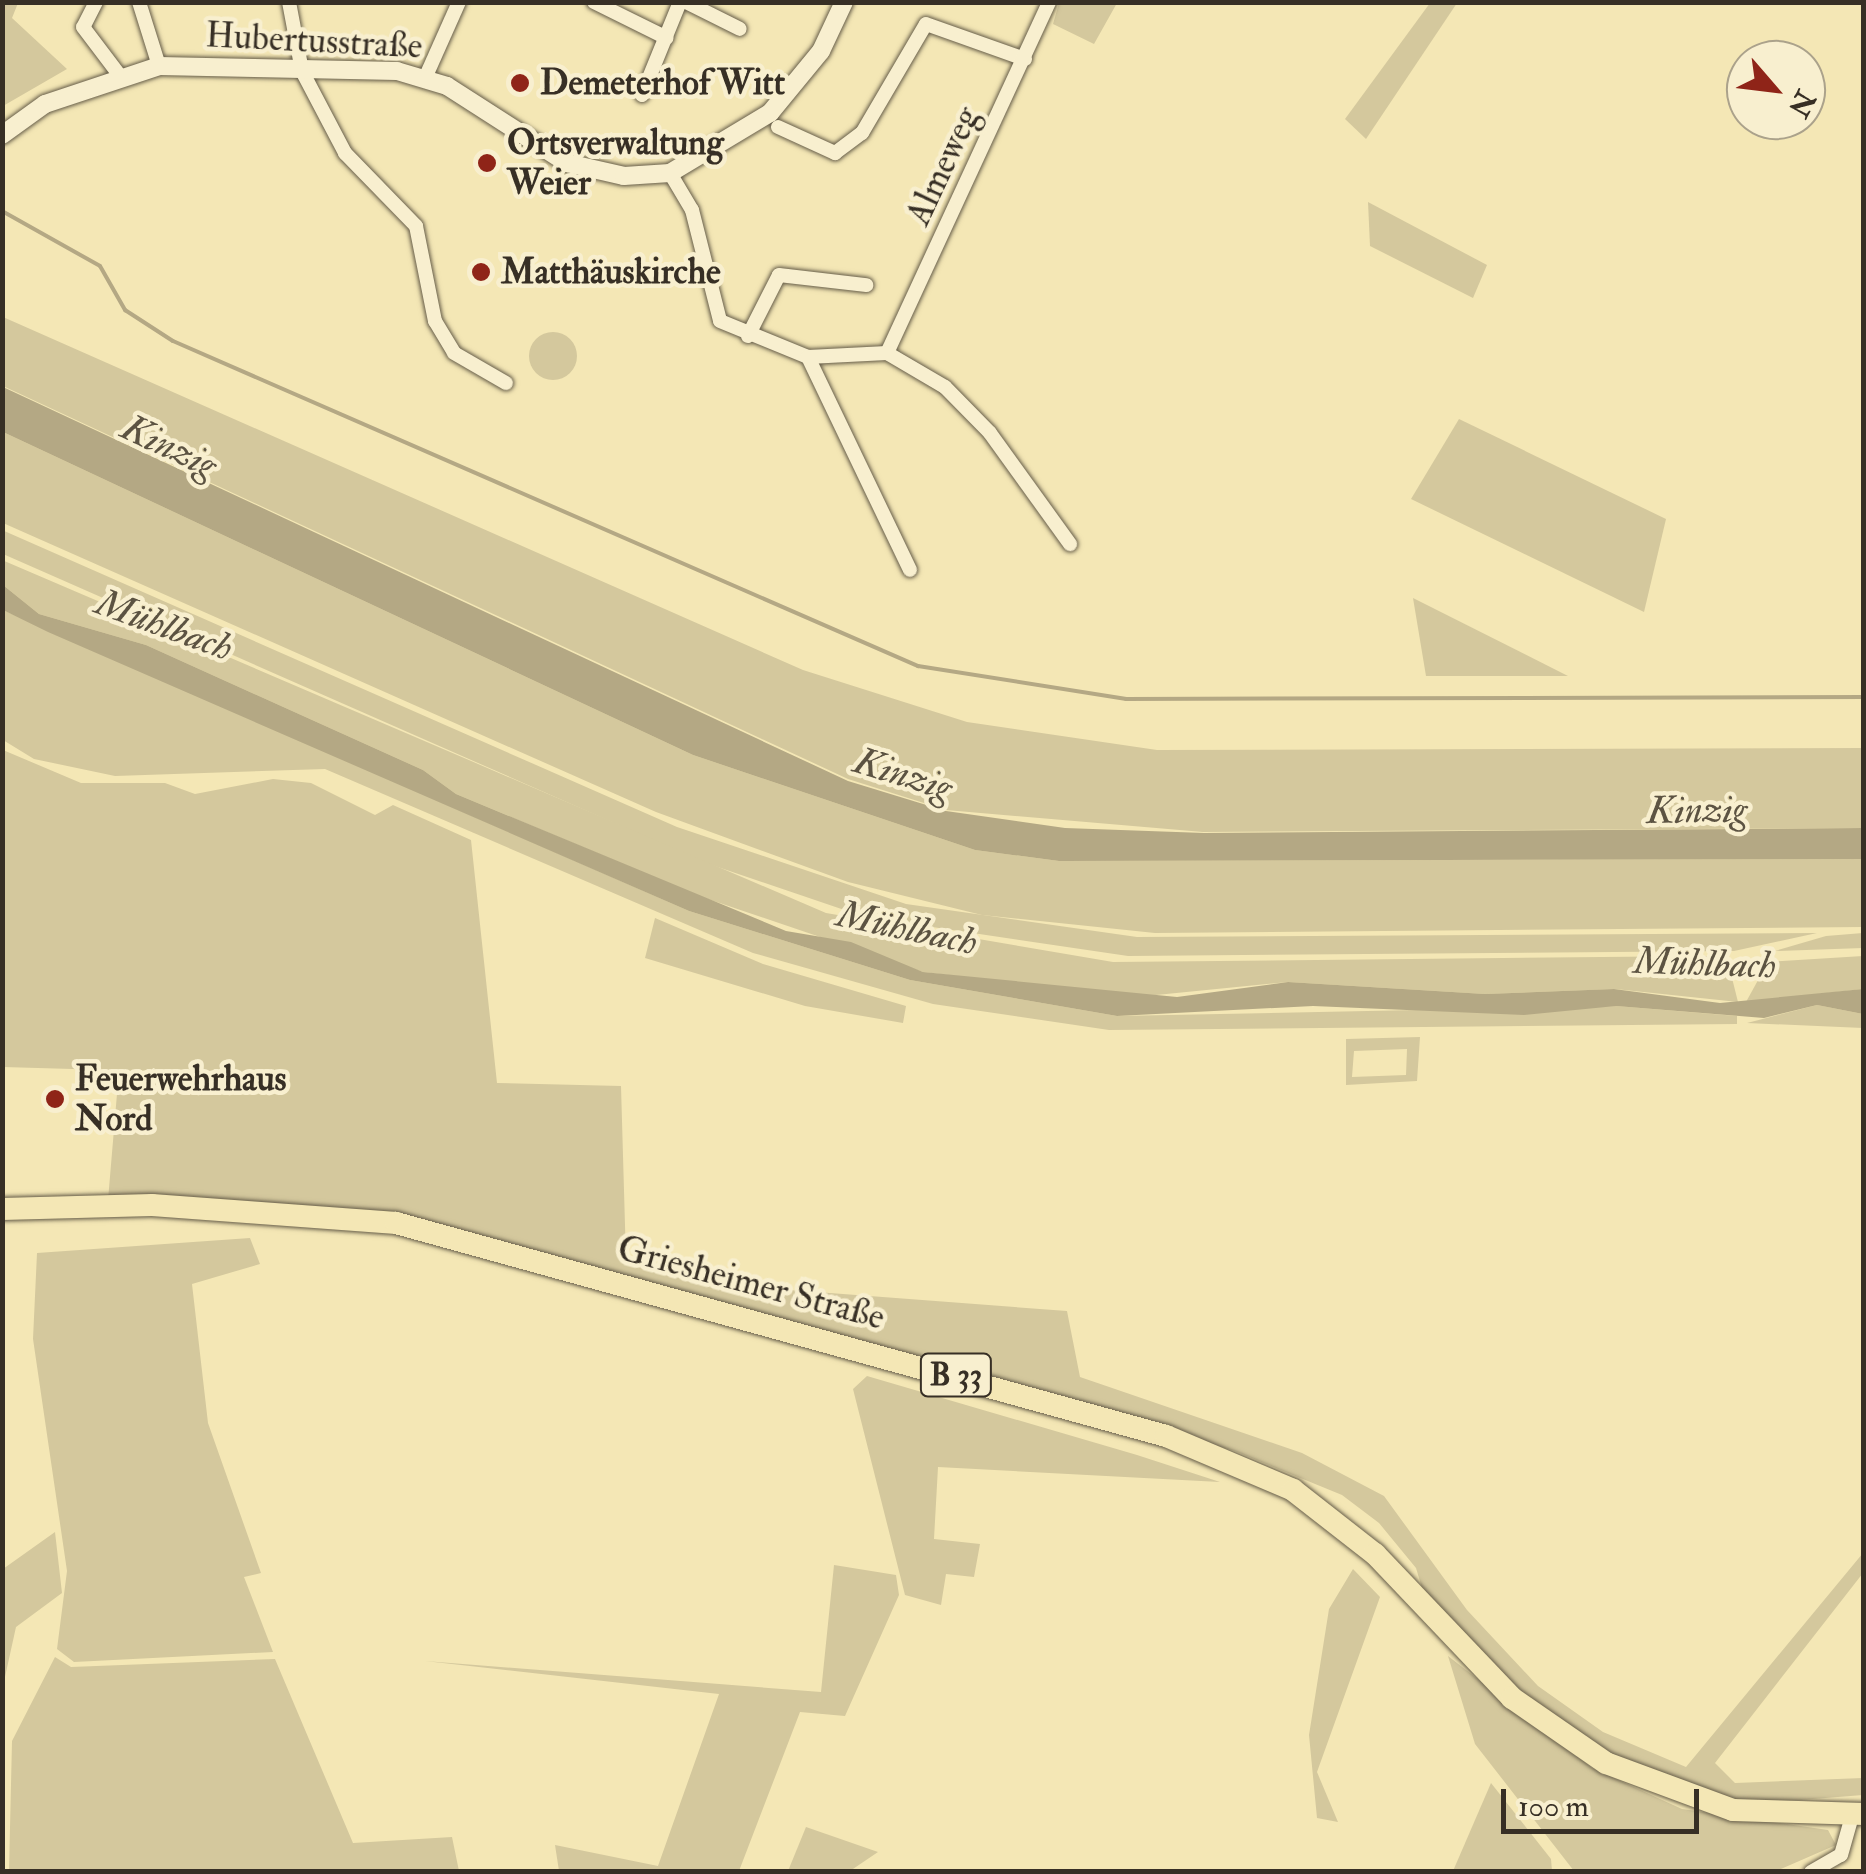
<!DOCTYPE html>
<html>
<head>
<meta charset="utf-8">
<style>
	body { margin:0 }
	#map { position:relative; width:1866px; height:1874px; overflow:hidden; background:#f4e7b5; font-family:"IM FELL Double Pica",serif }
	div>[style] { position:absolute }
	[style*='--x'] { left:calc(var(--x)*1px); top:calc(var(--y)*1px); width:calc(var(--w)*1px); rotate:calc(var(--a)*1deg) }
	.green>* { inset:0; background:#d4c89d }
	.round { border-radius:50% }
	.water>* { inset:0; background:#b4a884 }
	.stream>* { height:4px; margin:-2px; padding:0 2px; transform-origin:2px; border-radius:2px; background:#b4a884 }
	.roads { filter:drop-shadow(0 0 2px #665d49) drop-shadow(0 0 2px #665d49) }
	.minor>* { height:14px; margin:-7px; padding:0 7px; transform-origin:7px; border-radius:7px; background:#f8efcf }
	.tertiary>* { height:18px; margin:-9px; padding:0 9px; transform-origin:9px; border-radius:9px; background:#f8efcf }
	.primary>* { height:22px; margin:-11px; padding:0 11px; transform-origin:11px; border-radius:11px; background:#f4e7b5 }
	.dots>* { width:28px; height:28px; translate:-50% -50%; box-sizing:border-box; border:5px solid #f8efcf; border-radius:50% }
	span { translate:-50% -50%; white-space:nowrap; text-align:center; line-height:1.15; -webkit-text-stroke:9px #f8efcf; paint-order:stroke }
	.shield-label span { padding:2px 8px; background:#f8efcf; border:2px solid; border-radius:8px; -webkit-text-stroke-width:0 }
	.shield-label { font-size:32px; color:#372f25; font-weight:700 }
	.street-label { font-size:35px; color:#372f25 }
	.poi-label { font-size:35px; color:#372f25; font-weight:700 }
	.left { translate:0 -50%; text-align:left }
	.water-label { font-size:38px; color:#5c5342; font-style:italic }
	.frame { position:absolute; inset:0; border:5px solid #372f25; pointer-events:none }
	.north { position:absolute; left:1726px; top:40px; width:100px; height:100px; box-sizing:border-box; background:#f8efcf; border:2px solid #aba28b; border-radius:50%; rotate:118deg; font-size:28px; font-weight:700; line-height:40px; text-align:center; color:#372f25 }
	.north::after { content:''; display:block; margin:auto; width:35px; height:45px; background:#8f2418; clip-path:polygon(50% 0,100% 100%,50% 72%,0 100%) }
	.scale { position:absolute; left:1501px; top:1789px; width:198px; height:45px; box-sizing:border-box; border:5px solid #372f25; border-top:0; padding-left:12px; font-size:30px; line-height:35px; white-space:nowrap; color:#372f25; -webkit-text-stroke:8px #f8efcf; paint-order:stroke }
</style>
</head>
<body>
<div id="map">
	<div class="green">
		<div style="clip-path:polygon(3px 2px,18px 3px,12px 18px,67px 69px,3px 106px)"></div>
		<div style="clip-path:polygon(1059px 3px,1059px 2px,1117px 3px,1094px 44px,1053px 24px)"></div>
		<div style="clip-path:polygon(1430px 3px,1457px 3px,1366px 139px,1345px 119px)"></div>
		<div style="clip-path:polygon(1368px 202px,1487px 265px,1473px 298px,1370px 246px)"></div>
		<div style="clip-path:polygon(3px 317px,803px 670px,967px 722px,1157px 750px,1863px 748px,1863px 828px,1203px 832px,946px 810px,848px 779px,3px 386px)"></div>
		<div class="round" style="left:529px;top:332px;width:48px;height:48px"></div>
		<div style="clip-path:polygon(1459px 419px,1666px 519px,1644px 612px,1411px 499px)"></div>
		<div style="clip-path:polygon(3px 432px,693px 755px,975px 850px,1059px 861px,1863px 859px,1863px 927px,1155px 933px,982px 915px,848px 882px,656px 812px,3px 523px)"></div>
		<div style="clip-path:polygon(2px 530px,677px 827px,906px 904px,1137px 937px,1817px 933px,1734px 951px,1128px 956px,865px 917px,703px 862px,3px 554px)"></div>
		<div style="clip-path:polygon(2px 560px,826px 913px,1113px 962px,1706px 956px,1728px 962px,1738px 1002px,1615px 989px,1485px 994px,1288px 982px,1136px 997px,923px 972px,702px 897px,456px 794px,423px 770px,146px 645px,39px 614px,3px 585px)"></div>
		<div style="clip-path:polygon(1413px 598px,1568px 676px,1426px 676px)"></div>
		<div style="clip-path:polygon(3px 610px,689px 911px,910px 980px,1117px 1016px,1616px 1006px,1737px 1016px,1737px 1024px,1109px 1030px,933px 1004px,753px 953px,325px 769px,115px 776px,34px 759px,3px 740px)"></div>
		<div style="clip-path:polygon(3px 750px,81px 783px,165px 783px,195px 794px,273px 779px,311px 783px,375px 815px,393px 805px,471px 840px,497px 1083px,621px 1086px,626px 1260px,777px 1289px,1067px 1311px,1080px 1377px,1302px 1453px,1384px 1496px,1467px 1610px,1538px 1686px,1603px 1732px,1686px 1767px,1863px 1553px,1863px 1573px,1715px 1763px,1735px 1783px,1863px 1778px,1863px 1795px,1764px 1803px,1706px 1797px,1637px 1773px,1556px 1727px,1425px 1598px,1416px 1568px,1379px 1523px,1342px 1495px,1235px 1451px,496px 1241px,108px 1200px,118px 1082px,107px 1082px,107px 1070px,3px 1067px)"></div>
		<div style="clip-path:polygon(655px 918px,763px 964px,906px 1006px,903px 1023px,805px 1006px,645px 958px)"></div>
		<div style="clip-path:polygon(1863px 933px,1863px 948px,1775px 951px,1826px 936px)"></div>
		<div style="clip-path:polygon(1863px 956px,1863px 989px,1746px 1002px,1768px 962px)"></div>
		<div style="clip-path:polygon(1817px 1005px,1863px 1014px,1863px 1028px,1747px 1023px)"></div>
		<div style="clip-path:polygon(evenodd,1420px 1037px,1417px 1081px,1346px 1085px,1346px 1039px,1420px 1037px,1407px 1049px,1406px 1075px,1352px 1077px,1354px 1051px,1407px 1049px)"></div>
		<div style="clip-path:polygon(250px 1238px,260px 1264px,192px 1284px,208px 1423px,261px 1573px,244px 1577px,273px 1652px,74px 1662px,57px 1649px,67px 1571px,33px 1339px,37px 1253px)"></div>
		<div style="clip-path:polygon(867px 1376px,1137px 1455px,1220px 1482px,938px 1467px,934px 1539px,980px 1544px,974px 1577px,946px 1574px,941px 1605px,905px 1595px,853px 1389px)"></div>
		<div style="clip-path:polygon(55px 1532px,62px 1593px,16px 1627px,3px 1686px,3px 1569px)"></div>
		<div style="clip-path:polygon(834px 1565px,896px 1575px,899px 1595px,845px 1716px,800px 1712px,739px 1871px,559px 1871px,555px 1845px,658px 1866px,719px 1694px,425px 1661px,821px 1692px)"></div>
		<div style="clip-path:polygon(1353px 1569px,1380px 1597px,1317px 1772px,1338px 1822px,1317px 1818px,1309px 1735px,1329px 1609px)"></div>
		<div style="clip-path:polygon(1448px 1656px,1592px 1768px,1682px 1809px,1828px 1830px,1836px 1845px,1776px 1871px,1574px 1871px,1475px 1744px)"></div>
		<div style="clip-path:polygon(55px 1657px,71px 1667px,275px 1659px,353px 1843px,452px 1837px,459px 1871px,9px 1871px,12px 1741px)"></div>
		<div style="clip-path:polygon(1491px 1783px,1551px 1859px,1552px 1871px,1453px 1871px)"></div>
		<div style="clip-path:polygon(806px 1827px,878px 1852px,850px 1871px,788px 1871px)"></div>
	</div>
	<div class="water">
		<div style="clip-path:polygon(3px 387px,848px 781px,946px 811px,1065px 828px,1204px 833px,1863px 828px,1863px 859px,1059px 861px,975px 850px,693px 755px,3px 432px)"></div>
		<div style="clip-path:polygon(3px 585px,39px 614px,146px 645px,423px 770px,456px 794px,786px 931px,851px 942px,923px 972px,1177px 997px,1288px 982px,1485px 994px,1614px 989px,1720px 1003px,1863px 989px,1863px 1014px,1817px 1005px,1764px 1018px,1616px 1006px,1524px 1015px,1313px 1006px,1117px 1016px,910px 980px,689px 911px,48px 632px,3px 610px)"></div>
	</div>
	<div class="stream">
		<div style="--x:2;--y:211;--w:112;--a:29.3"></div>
		<div style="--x:100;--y:266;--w:51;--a:60.4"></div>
		<div style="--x:125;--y:310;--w:57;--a:32.9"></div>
		<div style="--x:173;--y:341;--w:813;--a:23.57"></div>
		<div style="--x:918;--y:666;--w:211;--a:9"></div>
		<div style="--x:1126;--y:699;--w:738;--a:-0.16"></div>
	</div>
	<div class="roads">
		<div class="minor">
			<div style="--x:96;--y:2;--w:28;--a:117"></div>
			<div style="--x:83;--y:27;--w:63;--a:52.8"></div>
			<div style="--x:139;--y:2;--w:67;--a:72.6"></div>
			<div style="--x:289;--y:2;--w:70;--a:79.3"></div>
			<div style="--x:302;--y:71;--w:93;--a:62.3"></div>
			<div style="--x:345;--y:153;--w:102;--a:45.8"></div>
			<div style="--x:416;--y:226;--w:97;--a:78.7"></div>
			<div style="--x:435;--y:321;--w:37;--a:59"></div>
			<div style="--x:454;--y:353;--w:60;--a:30"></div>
			<div style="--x:594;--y:2;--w:81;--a:26.3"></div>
			<div style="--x:686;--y:2;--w:60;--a:26.6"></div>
			<div style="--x:426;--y:76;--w:81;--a:-66"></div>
			<div style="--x:642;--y:95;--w:100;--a:-67.8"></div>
			<div style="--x:778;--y:127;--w:63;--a:24.5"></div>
			<div style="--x:835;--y:153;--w:34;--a:-37"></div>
			<div style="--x:862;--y:133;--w:126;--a:-59.6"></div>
			<div style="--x:926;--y:24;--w:105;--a:19.5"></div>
			<div style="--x:670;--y:173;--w:43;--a:59.3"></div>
			<div style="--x:692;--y:210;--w:114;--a:75.8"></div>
			<div style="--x:720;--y:321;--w:95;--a:22.2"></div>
			<div style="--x:808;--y:357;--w:236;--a:64.4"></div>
			<div style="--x:748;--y:336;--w:68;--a:-63.1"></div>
			<div style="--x:779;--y:275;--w:88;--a:6.6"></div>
			<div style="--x:887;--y:353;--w:387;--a:-65.2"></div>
			<div style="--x:808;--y:357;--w:79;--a:-2.9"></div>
			<div style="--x:887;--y:353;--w:67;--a:30.4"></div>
			<div style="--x:945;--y:387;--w:64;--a:45.6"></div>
			<div style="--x:990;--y:433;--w:137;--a:54.2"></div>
			<div style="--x:1811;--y:1872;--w:34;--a:-30"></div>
			<div style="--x:1841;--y:1855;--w:41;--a:-74.2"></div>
		</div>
		<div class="tertiary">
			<div style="--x:2;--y:135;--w:53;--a:-35.8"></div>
			<div style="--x:45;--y:104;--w:120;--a:-18.4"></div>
			<div style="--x:159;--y:66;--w:238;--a:1.2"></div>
			<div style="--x:397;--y:71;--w:52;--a:16.7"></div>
			<div style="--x:447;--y:86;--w:143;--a:32.7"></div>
			<div style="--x:567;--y:163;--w:58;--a:12.8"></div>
			<div style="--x:624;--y:176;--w:46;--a:-3.7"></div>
			<div style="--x:670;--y:173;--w:117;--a:-31"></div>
			<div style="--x:770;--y:113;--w:80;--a:-50.6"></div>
			<div style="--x:821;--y:51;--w:54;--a:-64.9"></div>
		</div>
		<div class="primary">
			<div style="--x:2;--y:1209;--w:150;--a:-1.5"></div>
			<div style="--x:152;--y:1205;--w:245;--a:4.2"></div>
			<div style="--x:396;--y:1223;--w:799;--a:15.46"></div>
			<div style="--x:1166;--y:1436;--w:138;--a:23"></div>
			<div style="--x:1293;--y:1490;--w:104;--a:38"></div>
			<div style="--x:1375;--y:1554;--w:199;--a:46.4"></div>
			<div style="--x:1512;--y:1698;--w:114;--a:34.7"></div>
			<div style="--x:1606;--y:1763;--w:135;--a:20.3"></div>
			<div style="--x:1733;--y:1810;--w:131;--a:1.7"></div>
		</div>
	</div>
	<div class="dots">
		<div style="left:520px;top:83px;background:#8f2418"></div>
		<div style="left:487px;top:163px;background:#8f2418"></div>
		<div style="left:481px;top:272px;background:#8f2418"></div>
		<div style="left:55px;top:1099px;background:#8f2418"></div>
	</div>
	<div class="shield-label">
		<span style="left:956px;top:1375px">B 33</span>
	</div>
	<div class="street-label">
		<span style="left:314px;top:41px;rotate:3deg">Hubertusstraße</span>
		<span style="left:943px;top:166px;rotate:-65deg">Almeweg</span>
		<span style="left:751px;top:1283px;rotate:15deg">Griesheimer Straße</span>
	</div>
	<div class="poi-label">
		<span class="left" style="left:540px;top:83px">Demeterhof Witt</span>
		<span class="left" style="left:507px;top:163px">Ortsverwaltung<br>Weier</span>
		<span class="left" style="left:501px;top:272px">Matthäuskirche</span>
		<span class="left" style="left:75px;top:1099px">Feuerwehrhaus<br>Nord</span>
	</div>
	<div class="water-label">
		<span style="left:169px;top:447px;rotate:25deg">Kinzig</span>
		<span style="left:164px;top:626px;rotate:20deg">Mühlbach</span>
		<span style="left:903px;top:775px;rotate:17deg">Kinzig</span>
		<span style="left:1697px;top:811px;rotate:-1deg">Kinzig</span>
		<span style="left:907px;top:929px;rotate:12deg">Mühlbach</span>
		<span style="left:1705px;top:964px;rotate:2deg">Mühlbach</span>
	</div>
	<div class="frame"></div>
	<div class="north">N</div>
	<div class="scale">100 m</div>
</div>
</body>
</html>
